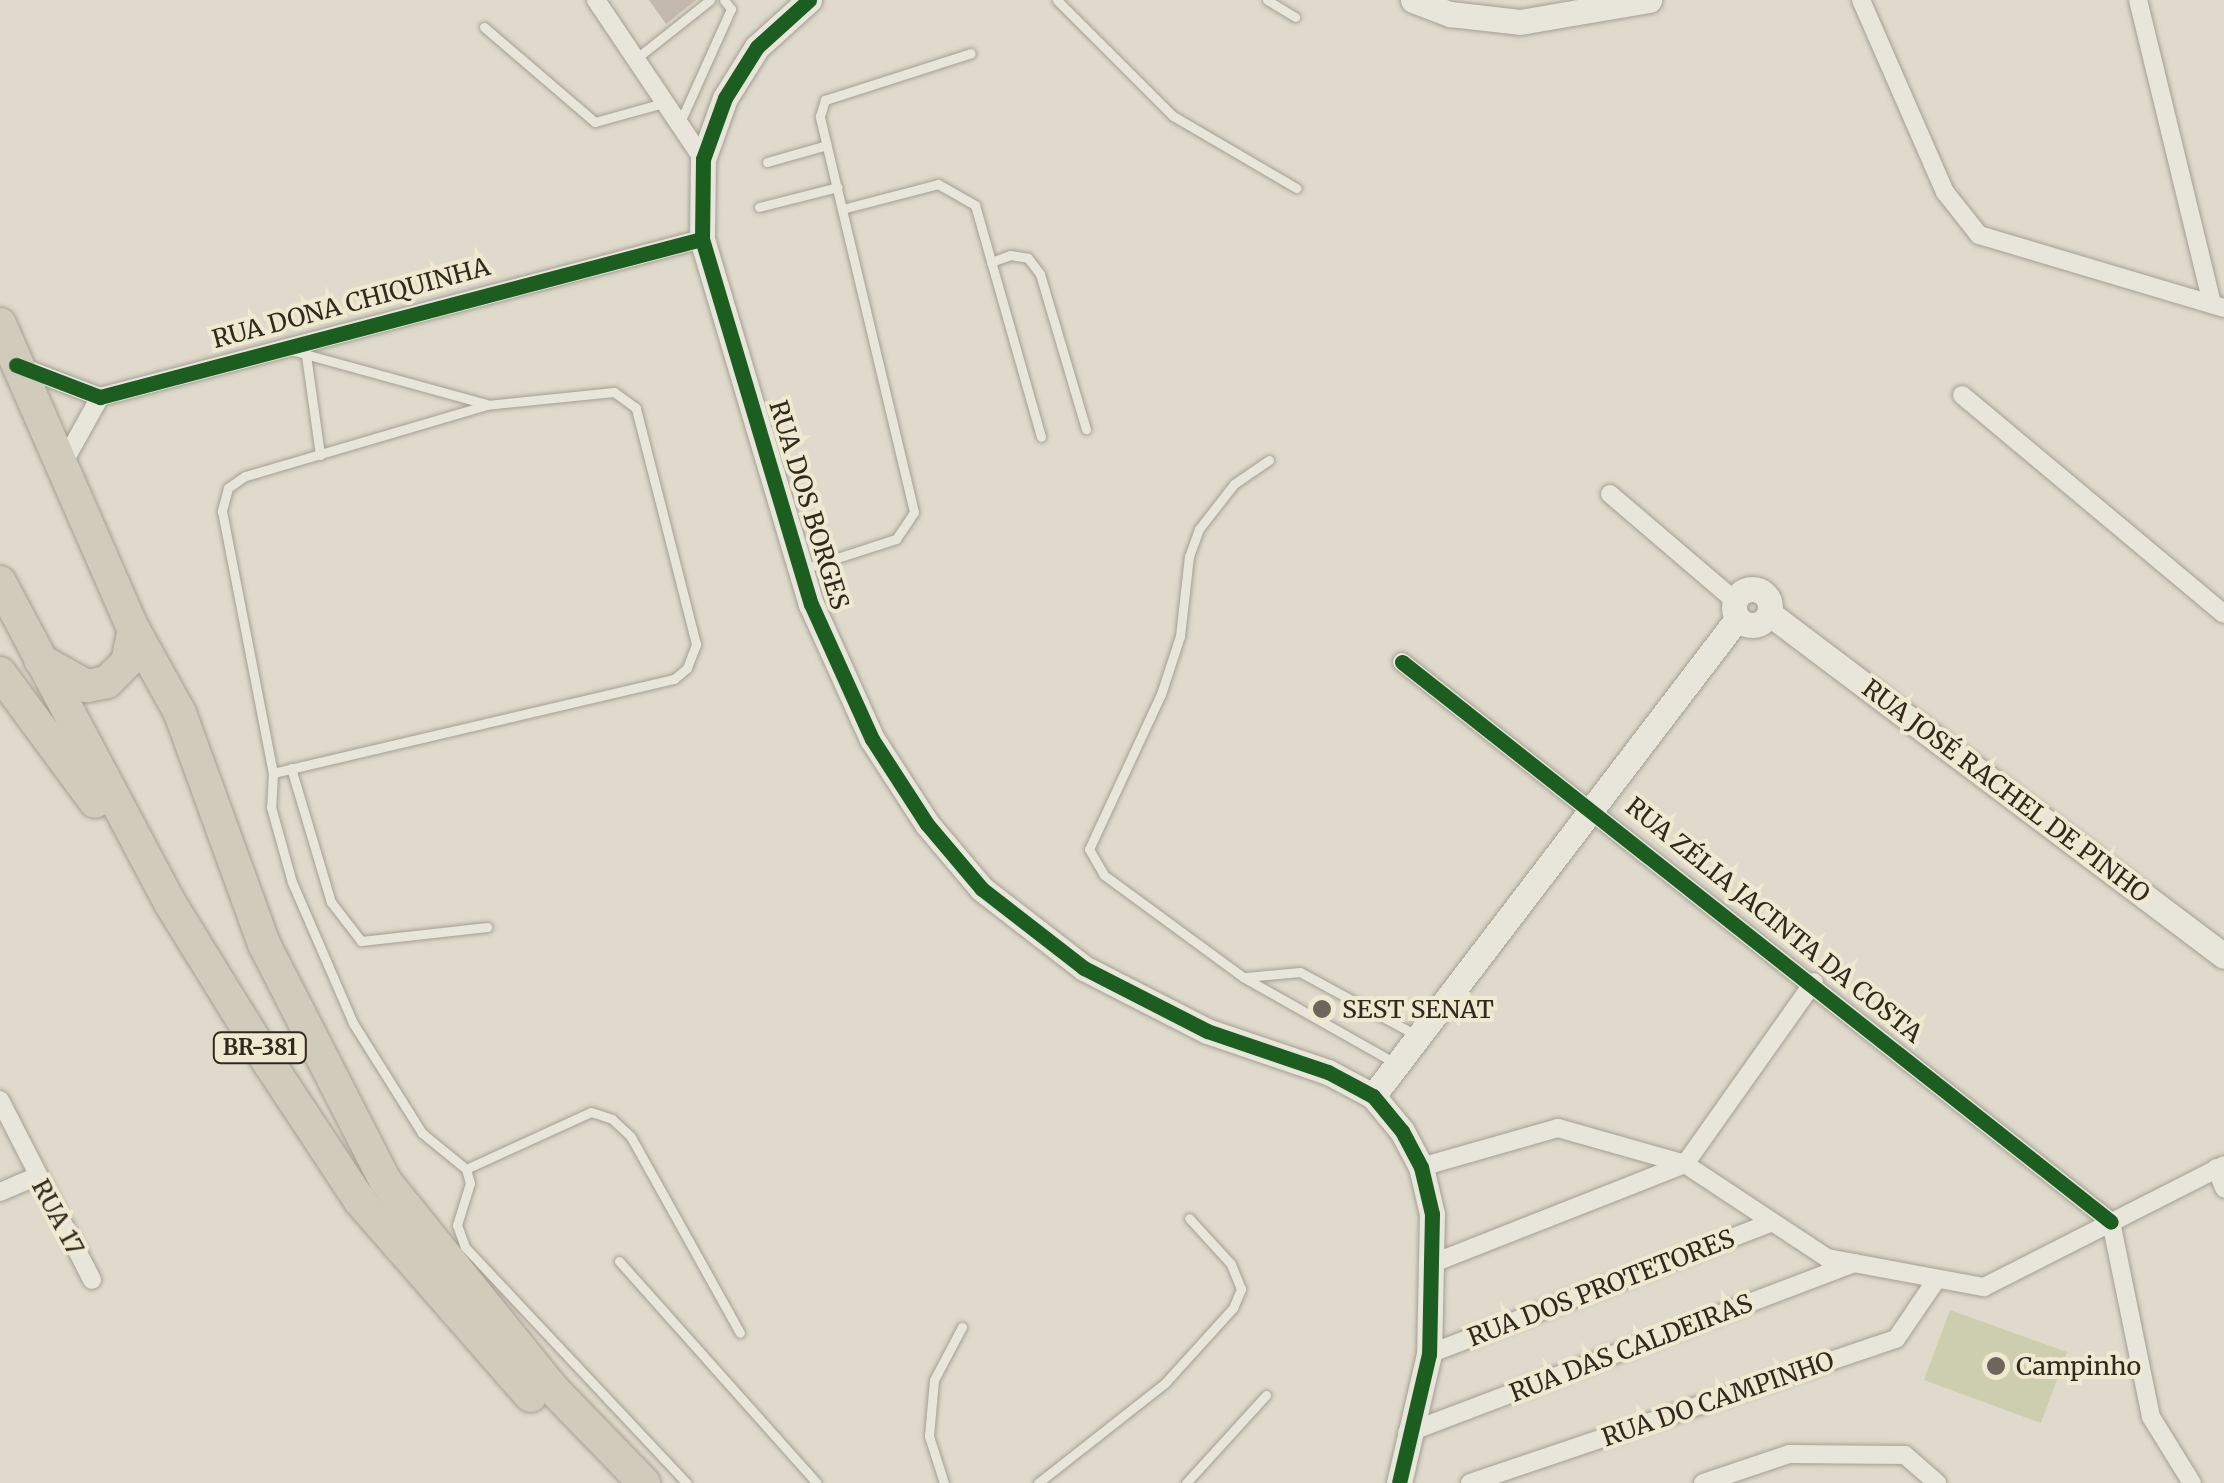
<!DOCTYPE html>
<html>
<head>
<meta charset="utf-8">
<style>
	body { margin:0 }
	#map { position:relative; width:2224px; height:1483px; overflow:hidden; background:#dfdacb; font-family:Merriweather,serif }
	div>[style] { position:absolute }
	[style*='--x'] { left:calc(var(--x)*1px); top:calc(var(--y)*1px); width:calc(var(--w)*1px); rotate:calc(var(--a)*1deg) }
	.green>* { inset:0; background:#ccceaf }
	.building>* { inset:0; background:#c2b9ac }
	.roads { filter:drop-shadow(0 0 2px #a49f94) drop-shadow(0 0 2px #a49f94) }
	.lane>* { height:9px; margin:-4.5px; padding:0 4.5px; transform-origin:4.5px; border-radius:4.5px; background:#e8e5db }
	.street>* { height:18px; margin:-9px; padding:0 9px; transform-origin:9px; border-radius:9px; background:#e8e5db }
	.secondary>* { height:25px; margin:-12.5px; padding:0 12.5px; transform-origin:12.5px; border-radius:12.5px; background:#e8e5db }
	.secondary>.ring { margin:-12.5px; padding:0; box-sizing:content-box; background:none; border:25px solid #e8e5db; border-radius:50% }
	.highway>* { height:32px; margin:-16px; padding:0 16px; transform-origin:16px; border-radius:16px; background:#d1cbbc }
	.cycleway>* { height:15px; margin:-7.5px; padding:0 7.5px; transform-origin:7.5px; border-radius:7.5px; background:#1b5e20 }
	.dots>* { width:28px; height:28px; translate:-50% -50%; box-sizing:border-box; border:5px solid #f0e9d1; border-radius:50% }
	span { translate:-50% -50%; white-space:nowrap; text-align:center; line-height:1.15; -webkit-text-stroke:8px #f0e9d1; paint-order:stroke }
	.shield-label span { padding:2px 8px; background:#f0e9d1; border:2px solid; border-radius:8px; -webkit-text-stroke-width:0 }
	.shield-label { font-size:22px; color:#31281e; font-weight:700 }
	.street-label { font-size:25px; color:#31281e }
	.poi-label { font-size:25px; color:#31281e }
	.left { translate:0 -50%; text-align:left }
</style>
</head>
<body>
<div id="map">
	<div class="green">
		<div style="clip-path:polygon(1950px 1310px,2067px 1352px,2041px 1423px,1924px 1380px)"></div>
	</div>
	<div class="building">
		<div style="clip-path:polygon(649px 0,696px 0,666px 24px)"></div>
	</div>
	<div class="roads">
		<div class="lane">
			<div style="--x:1057;--y:0;--w:164;--a:45"></div>
			<div style="--x:1173;--y:116;--w:143;--a:30.3"></div>
			<div style="--x:1267;--y:0;--w:33;--a:31"></div>
			<div style="--x:484;--y:27;--w:146;--a:40.6"></div>
			<div style="--x:595;--y:122;--w:75;--a:-15.5"></div>
			<div style="--x:638;--y:57;--w:92;--a:-38.4"></div>
			<div style="--x:681;--y:120;--w:122;--a:-65.8"></div>
			<div style="--x:731;--y:9;--w:11;--a:-128"></div>
			<div style="--x:767;--y:162;--w:62;--a:-15.8"></div>
			<div style="--x:759;--y:207;--w:81;--a:-14.2"></div>
			<div style="--x:846;--y:208;--w:95;--a:-14.6"></div>
			<div style="--x:938;--y:184;--w:43;--a:29.6"></div>
			<div style="--x:975;--y:205;--w:241;--a:74.1"></div>
			<div style="--x:991;--y:262;--w:20;--a:-20"></div>
			<div style="--x:1010;--y:255;--w:18;--a:9"></div>
			<div style="--x:1028;--y:258;--w:20;--a:53"></div>
			<div style="--x:1040;--y:274;--w:162;--a:73.5"></div>
			<div style="--x:294;--y:351;--w:199;--a:15.4"></div>
			<div style="--x:306;--y:355;--w:101;--a:82"></div>
			<div style="--x:1269;--y:460;--w:42;--a:145.6"></div>
			<div style="--x:1234;--y:484;--w:57;--a:127.9"></div>
			<div style="--x:1199;--y:529;--w:29;--a:110"></div>
			<div style="--x:1189;--y:556;--w:81;--a:96.4"></div>
			<div style="--x:1180;--y:636;--w:61;--a:108.1"></div>
			<div style="--x:1161;--y:694;--w:171;--a:114.9"></div>
			<div style="--x:1089;--y:849;--w:30;--a:60"></div>
			<div style="--x:1104;--y:875;--w:172;--a:36.3"></div>
			<div style="--x:1243;--y:977;--w:175;--a:29.5"></div>
			<div style="--x:803;--y:569;--w:98;--a:-17.9"></div>
			<div style="--x:896;--y:539;--w:32;--a:-56"></div>
			<div style="--x:914;--y:512;--w:407;--a:-103.4"></div>
			<div style="--x:820;--y:116;--w:17;--a:-73"></div>
			<div style="--x:825;--y:100;--w:153;--a:-17.8"></div>
			<div style="--x:291;--y:768;--w:140;--a:73.4"></div>
			<div style="--x:331;--y:902;--w:49;--a:52.4"></div>
			<div style="--x:361;--y:941;--w:127;--a:-6.3"></div>
			<div style="--x:273;--y:773;--w:412;--a:-13.2"></div>
			<div style="--x:674;--y:679;--w:17;--a:-40"></div>
			<div style="--x:687;--y:668;--w:26;--a:-69"></div>
			<div style="--x:696;--y:644;--w:244;--a:-104.3"></div>
			<div style="--x:636;--y:408;--w:27;--a:-144"></div>
			<div style="--x:614;--y:392;--w:128;--a:174.2"></div>
			<div style="--x:487;--y:405;--w:252;--a:163.6"></div>
			<div style="--x:245;--y:476;--w:21;--a:145"></div>
			<div style="--x:228;--y:488;--w:24;--a:105"></div>
			<div style="--x:222;--y:511;--w:267;--a:79"></div>
			<div style="--x:273;--y:773;--w:34;--a:93"></div>
			<div style="--x:271;--y:807;--w:78;--a:74.4"></div>
			<div style="--x:292;--y:882;--w:154;--a:66.6"></div>
			<div style="--x:353;--y:1023;--w:130;--a:57.9"></div>
			<div style="--x:422;--y:1133;--w:57;--a:39.3"></div>
			<div style="--x:466;--y:1169;--w:15;--a:74"></div>
			<div style="--x:470;--y:1183;--w:44;--a:107.2"></div>
			<div style="--x:457;--y:1225;--w:23;--a:70"></div>
			<div style="--x:465;--y:1247;--w:324;--a:46.8"></div>
			<div style="--x:1246;--y:977;--w:54;--a:-5.3"></div>
			<div style="--x:1300;--y:972;--w:130;--a:28.5"></div>
			<div style="--x:466;--y:1169;--w:137;--a:-24.5"></div>
			<div style="--x:591;--y:1112;--w:22;--a:18"></div>
			<div style="--x:612;--y:1119;--w:26;--a:43"></div>
			<div style="--x:631;--y:1137;--w:224;--a:60.9"></div>
			<div style="--x:619;--y:1261;--w:297;--a:48.3"></div>
			<div style="--x:944;--y:1483;--w:49;--a:-107.7"></div>
			<div style="--x:929;--y:1436;--w:56;--a:-84.9"></div>
			<div style="--x:934;--y:1380;--w:60;--a:-62.2"></div>
			<div style="--x:1038;--y:1483;--w:160;--a:-38.2"></div>
			<div style="--x:1164;--y:1384;--w:103;--a:-47.8"></div>
			<div style="--x:1233;--y:1308;--w:21;--a:-67"></div>
			<div style="--x:1241;--y:1289;--w:27;--a:-112"></div>
			<div style="--x:1231;--y:1264;--w:62;--a:-132.4"></div>
			<div style="--x:1186;--y:1483;--w:119;--a:-47.7"></div>
		</div>
		<div class="street">
			<div style="--x:596;--y:0;--w:192;--a:56.1"></div>
			<div style="--x:1861;--y:0;--w:210;--a:66.4"></div>
			<div style="--x:1945;--y:192;--w:55;--a:51.7"></div>
			<div style="--x:1979;--y:235;--w:256;--a:16.6"></div>
			<div style="--x:2138;--y:0;--w:309;--a:76.3"></div>
			<div style="--x:19;--y:366;--w:87;--a:20.9"></div>
			<div style="--x:100;--y:397;--w:622;--a:-14.71"></div>
			<div style="--x:1962;--y:395;--w:341;--a:39.9"></div>
			<div style="--x:61;--y:467;--w:80;--a:-60.9"></div>
			<div style="--x:1610;--y:494;--w:163;--a:40.5"></div>
			<div style="--x:1402;--y:662;--w:903;--a:38.3"></div>
			<div style="--x:0;--y:1100;--w:202;--a:62.9"></div>
			<div style="--x:1421;--y:1167;--w:142;--a:-15.9"></div>
			<div style="--x:1558;--y:1128;--w:132;--a:15.8"></div>
			<div style="--x:1685;--y:1164;--w:170;--a:33.5"></div>
			<div style="--x:1827;--y:1258;--w:160;--a:10.5"></div>
			<div style="--x:1984;--y:1287;--w:269;--a:-26.9"></div>
			<div style="--x:2216;--y:1168;--w:22;--a:68"></div>
			<div style="--x:0;--y:1192;--w:39;--a:-23"></div>
			<div style="--x:2111;--y:1222;--w:199;--a:78.4"></div>
			<div style="--x:2151;--y:1417;--w:78;--a:58.2"></div>
			<div style="--x:1431;--y:1264;--w:273;--a:-21.5"></div>
			<div style="--x:1685;--y:1164;--w:223;--a:-54.7"></div>
			<div style="--x:1429;--y:1354;--w:368;--a:-21"></div>
			<div style="--x:1407;--y:1433;--w:479;--a:-20.8"></div>
			<div style="--x:1470;--y:1483;--w:450;--a:-18.7"></div>
			<div style="--x:1896;--y:1339;--w:73;--a:-55.7"></div>
			<div style="--x:1703;--y:1483;--w:91;--a:-18.6"></div>
			<div style="--x:1789;--y:1454;--w:116;--a:0.5"></div>
			<div style="--x:1905;--y:1455;--w:43;--a:41.2"></div>
		</div>
		<div class="secondary">
			<div style="--x:809;--y:0;--w:70;--a:137.9"></div>
			<div style="--x:757;--y:47;--w:60;--a:122.1"></div>
			<div style="--x:725;--y:98;--w:65;--a:109.8"></div>
			<div style="--x:703;--y:159;--w:80;--a:90.7"></div>
			<div style="--x:702;--y:239;--w:381;--a:73.4"></div>
			<div style="--x:811;--y:604;--w:148;--a:65.7"></div>
			<div style="--x:872;--y:739;--w:101;--a:57.1"></div>
			<div style="--x:927;--y:824;--w:85;--a:49.8"></div>
			<div style="--x:982;--y:889;--w:129;--a:37.8"></div>
			<div style="--x:1084;--y:968;--w:138;--a:27.1"></div>
			<div style="--x:1207;--y:1031;--w:128;--a:18.7"></div>
			<div style="--x:1328;--y:1072;--w:51;--a:28.1"></div>
			<div style="--x:1373;--y:1096;--w:45;--a:50.4"></div>
			<div style="--x:1402;--y:1131;--w:41;--a:62.2"></div>
			<div style="--x:1421;--y:1167;--w:48;--a:76.8"></div>
			<div style="--x:1432;--y:1214;--w:140;--a:91.2"></div>
			<div style="--x:1429;--y:1354;--w:132;--a:103.1"></div>
			<div style="--x:1413;--y:0;--w:40;--a:21"></div>
			<div style="--x:1450;--y:14;--w:70;--a:6.5"></div>
			<div style="--x:1520;--y:22;--w:131;--a:-9.7"></div>
			<div class="ring" style="left:1734px;top:589px;width:11px;height:11px"></div>
			<div style="--x:1770;--y:614;--w:568;--a:36.99"></div>
			<div style="--x:1373;--y:1096;--w:600;--a:-52.65"></div>
		</div>
		<div class="highway">
			<div style="--x:0;--y:324;--w:334;--a:66.4"></div>
			<div style="--x:134;--y:630;--w:95;--a:61"></div>
			<div style="--x:180;--y:713;--w:246;--a:70"></div>
			<div style="--x:264;--y:944;--w:267;--a:62.9"></div>
			<div style="--x:386;--y:1182;--w:266;--a:51.1"></div>
			<div style="--x:553;--y:1389;--w:131;--a:45.9"></div>
			<div style="--x:0;--y:582;--w:363;--a:62.1"></div>
			<div style="--x:170;--y:903;--w:188;--a:58.3"></div>
			<div style="--x:269;--y:1063;--w:165;--a:56.6"></div>
			<div style="--x:360;--y:1201;--w:259;--a:48.8"></div>
			<div style="--x:40;--y:660;--w:54;--a:29"></div>
			<div style="--x:87;--y:686;--w:20;--a:-11"></div>
			<div style="--x:107;--y:682;--w:28;--a:-45"></div>
			<div style="--x:127;--y:662;--w:33;--a:-78"></div>
			<div style="--x:0;--y:673;--w:160;--a:53.6"></div>
		</div>
	</div>
	<div class="cycleway">
		<div style="--x:809;--y:0;--w:70;--a:137.9"></div>
		<div style="--x:757;--y:47;--w:60;--a:122.1"></div>
		<div style="--x:725;--y:98;--w:65;--a:109.8"></div>
		<div style="--x:703;--y:159;--w:80;--a:90.7"></div>
		<div style="--x:702;--y:239;--w:381;--a:73.4"></div>
		<div style="--x:811;--y:604;--w:148;--a:65.7"></div>
		<div style="--x:872;--y:739;--w:101;--a:57.1"></div>
		<div style="--x:927;--y:824;--w:85;--a:49.8"></div>
		<div style="--x:982;--y:889;--w:129;--a:37.8"></div>
		<div style="--x:1084;--y:968;--w:138;--a:27.1"></div>
		<div style="--x:1207;--y:1031;--w:128;--a:18.7"></div>
		<div style="--x:1328;--y:1072;--w:51;--a:28.1"></div>
		<div style="--x:1373;--y:1096;--w:45;--a:50.4"></div>
		<div style="--x:1402;--y:1131;--w:41;--a:62.2"></div>
		<div style="--x:1421;--y:1167;--w:48;--a:76.8"></div>
		<div style="--x:1432;--y:1214;--w:140;--a:91.2"></div>
		<div style="--x:1429;--y:1354;--w:132;--a:103.1"></div>
		<div style="--x:16;--y:365;--w:90;--a:20.9"></div>
		<div style="--x:100;--y:397;--w:622;--a:-14.71"></div>
		<div style="--x:1402;--y:662;--w:903;--a:38.3"></div>
	</div>
	<div class="dots">
		<div style="left:1322px;top:1009px;background:#6e665b"></div>
		<div style="left:1996px;top:1366px;background:#6e665b"></div>
	</div>
	<div class="shield-label">
		<span style="left:260px;top:1048px">BR-381</span>
	</div>
	<div class="street-label">
		<span style="left:351px;top:303px;rotate:-15deg">RUA DONA CHIQUINHA</span>
		<span style="left:809px;top:505px;rotate:73deg">RUA DOS BORGES</span>
		<span style="left:2006px;top:791px;rotate:37deg">RUA JOSÉ RACHEL DE PINHO</span>
		<span style="left:1774px;top:920px;rotate:39deg">RUA ZÉLIA JACINTA DA COSTA</span>
		<span style="left:58px;top:1217px;rotate:62deg">RUA 17</span>
		<span style="left:1601px;top:1288px;rotate:-21deg">RUA DOS PROTETORES</span>
		<span style="left:1631px;top:1348px;rotate:-21deg">RUA DAS CALDEIRAS</span>
		<span style="left:1718px;top:1399px;rotate:-19deg">RUA DO CAMPINHO</span>
	</div>
	<div class="poi-label">
		<span class="left" style="left:1342px;top:1009px">SEST SENAT</span>
		<span class="left" style="left:2016px;top:1366px">Campinho</span>
	</div>
</div>
</body>
</html>
